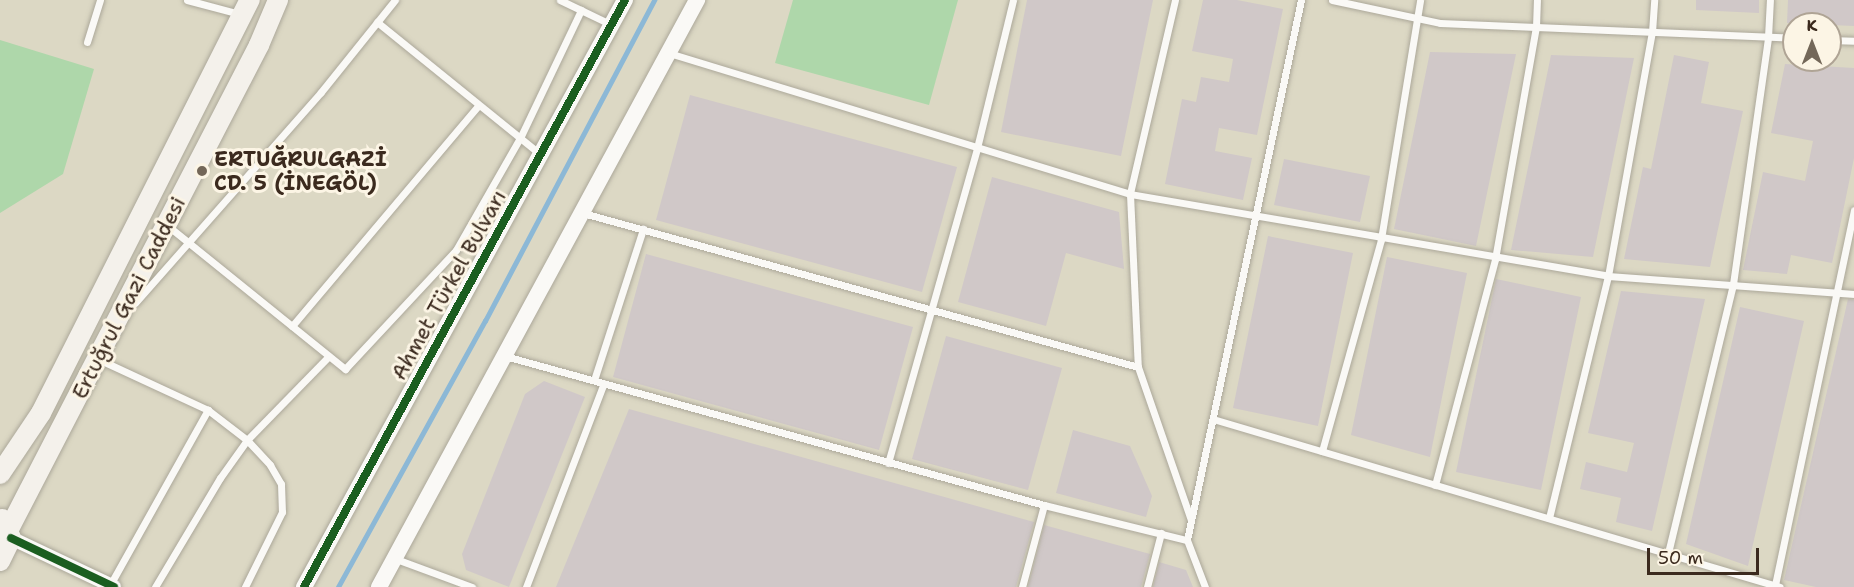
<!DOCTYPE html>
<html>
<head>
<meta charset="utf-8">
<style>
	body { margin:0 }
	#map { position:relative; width:1854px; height:587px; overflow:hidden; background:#dcd8c4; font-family:"Shantell Sans",sans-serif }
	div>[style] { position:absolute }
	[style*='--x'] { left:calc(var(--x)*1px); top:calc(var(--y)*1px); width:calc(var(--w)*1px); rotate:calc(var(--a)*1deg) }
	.green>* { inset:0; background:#aed7aa }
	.stream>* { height:4.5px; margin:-2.25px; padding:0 2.25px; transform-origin:2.25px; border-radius:2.25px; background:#8cb8d6 }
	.building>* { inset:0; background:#d0c8c8 }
	.roads { filter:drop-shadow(0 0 2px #aca89a) drop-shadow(0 0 2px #aca89a) }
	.service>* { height:7px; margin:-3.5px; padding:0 3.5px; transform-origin:3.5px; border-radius:3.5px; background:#faf9f6 }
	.minor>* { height:14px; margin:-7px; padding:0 7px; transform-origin:7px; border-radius:7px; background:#faf9f6 }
	.tertiary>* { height:16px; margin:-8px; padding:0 8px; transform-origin:8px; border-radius:8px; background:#faf9f6 }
	.secondary>* { height:20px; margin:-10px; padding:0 10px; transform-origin:10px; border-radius:10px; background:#f4f1eb }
	.cycleway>* { height:8px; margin:-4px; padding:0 4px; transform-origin:4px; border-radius:4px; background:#1b5e20 }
	.dots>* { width:16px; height:16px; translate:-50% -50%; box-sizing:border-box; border:3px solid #fcf5e5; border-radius:50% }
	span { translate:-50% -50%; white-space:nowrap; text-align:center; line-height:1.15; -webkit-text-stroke:6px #fcf5e5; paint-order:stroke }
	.poi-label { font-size:21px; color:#3b2a1e; font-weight:700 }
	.left { translate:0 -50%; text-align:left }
	.street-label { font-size:21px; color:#3b2a1e }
	.north { position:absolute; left:1782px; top:12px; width:60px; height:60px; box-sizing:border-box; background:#fcf5e5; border:2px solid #afa495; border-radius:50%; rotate:0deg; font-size:16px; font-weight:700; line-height:24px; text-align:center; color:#3b2a1e }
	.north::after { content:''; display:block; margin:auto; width:21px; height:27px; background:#736758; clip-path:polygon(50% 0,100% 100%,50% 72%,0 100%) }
	.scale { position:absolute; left:1647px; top:548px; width:112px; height:27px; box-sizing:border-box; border:3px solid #3b2a1e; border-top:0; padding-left:8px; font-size:18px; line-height:21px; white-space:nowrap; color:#3b2a1e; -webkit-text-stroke:4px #fcf5e5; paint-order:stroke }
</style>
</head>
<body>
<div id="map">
	<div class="green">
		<div style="clip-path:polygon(793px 0,958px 0,929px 105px,775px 63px)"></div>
		<div style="clip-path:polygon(0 40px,94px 69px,63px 174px,0 213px)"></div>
	</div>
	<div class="stream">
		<div style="--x:338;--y:587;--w:304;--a:-61.1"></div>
		<div style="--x:485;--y:321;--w:363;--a:-62.2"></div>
	</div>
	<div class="building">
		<div style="clip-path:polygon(1027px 0,1153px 0,1121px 156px,1001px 132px)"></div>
		<div style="clip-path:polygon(1203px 0,1237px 0,1283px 9px,1257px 135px,1219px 128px,1215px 151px,1252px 158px,1243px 200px,1165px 184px,1182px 99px,1196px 102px,1201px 77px,1229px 82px,1233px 59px,1192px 51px)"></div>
		<div style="clip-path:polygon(1696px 0,1759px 0,1759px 13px,1696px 10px)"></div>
		<div style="clip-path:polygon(1788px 0,1854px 0,1854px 26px,1787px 23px)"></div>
		<div style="clip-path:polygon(1430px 52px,1516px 54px,1476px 246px,1394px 229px)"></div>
		<div style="clip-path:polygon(1551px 55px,1634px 58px,1593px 257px,1511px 250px)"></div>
		<div style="clip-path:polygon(1674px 55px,1709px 62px,1701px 103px,1743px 111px,1710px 267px,1624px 259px,1643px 167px,1651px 169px)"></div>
		<div style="clip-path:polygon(1785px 64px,1854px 68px,1854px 158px,1838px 236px,1832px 263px,1791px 255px,1787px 274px,1743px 270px,1763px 172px,1805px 181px,1813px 141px,1771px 133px)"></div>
		<div style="clip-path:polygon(690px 95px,957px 167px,922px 292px,656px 220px)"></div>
		<div style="clip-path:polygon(1284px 159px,1370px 176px,1360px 222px,1274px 205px)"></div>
		<div style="clip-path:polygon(992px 177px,1119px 212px,1124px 269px,1066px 253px,1046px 326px,958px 302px)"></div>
		<div style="clip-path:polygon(1268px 236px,1353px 253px,1318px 426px,1233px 408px)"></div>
		<div style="clip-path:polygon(646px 254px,913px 327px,879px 450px,613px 377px)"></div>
		<div style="clip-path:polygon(1387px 257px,1467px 273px,1430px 457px,1351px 435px)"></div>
		<div style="clip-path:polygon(1496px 279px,1581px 297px,1541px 490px,1456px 472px)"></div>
		<div style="clip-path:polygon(1621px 291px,1705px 299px,1652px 531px,1616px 522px,1621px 498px,1580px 489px,1586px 462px,1627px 472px,1634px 443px,1588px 433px)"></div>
		<div style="clip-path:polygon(1848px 299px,1854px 300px,1854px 587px,1816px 587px,1784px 580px)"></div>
		<div style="clip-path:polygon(1740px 307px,1804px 321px,1748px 566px,1686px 544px)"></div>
		<div style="clip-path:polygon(946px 336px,1062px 368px,1028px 490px,912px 459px)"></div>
		<div style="clip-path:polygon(544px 381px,585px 397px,509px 587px,466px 570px,462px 554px,525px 394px)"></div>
		<div style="clip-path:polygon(629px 409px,1034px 522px,1016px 587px,556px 587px)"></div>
		<div style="clip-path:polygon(1073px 430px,1130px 446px,1152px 496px,1146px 517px,1056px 493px)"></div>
		<div style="clip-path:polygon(1044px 525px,1150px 554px,1141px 587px,1028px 587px)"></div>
		<div style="clip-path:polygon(1159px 562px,1186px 570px,1193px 587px,1153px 587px)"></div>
	</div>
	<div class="roads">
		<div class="service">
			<div style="--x:187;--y:0;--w:55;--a:14.8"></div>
			<div style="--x:560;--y:0;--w:58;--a:25.7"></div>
			<div style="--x:1175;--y:0;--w:199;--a:103.1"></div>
			<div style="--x:1130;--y:194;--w:173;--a:87.4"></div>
			<div style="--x:1138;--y:367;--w:162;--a:70.9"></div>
			<div style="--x:1332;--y:0;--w:110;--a:12"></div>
			<div style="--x:1440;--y:23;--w:354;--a:2.4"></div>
			<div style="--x:377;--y:22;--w:211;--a:39"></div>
			<div style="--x:1830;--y:40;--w:24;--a:2"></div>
			<div style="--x:87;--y:42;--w:44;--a:-72.8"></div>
			<div style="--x:669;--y:53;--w:482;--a:17"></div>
			<div style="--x:1130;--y:194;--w:485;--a:9.7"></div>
			<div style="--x:1608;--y:276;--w:247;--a:4.2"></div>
			<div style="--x:583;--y:213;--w:576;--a:15.51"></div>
			<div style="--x:168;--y:226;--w:228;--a:38.9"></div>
			<div style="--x:345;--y:369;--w:163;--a:-47"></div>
			<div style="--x:456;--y:250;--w:129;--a:-60.3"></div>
			<div style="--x:520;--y:138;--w:142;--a:-64.5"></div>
			<div style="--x:135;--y:303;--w:281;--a:-48.6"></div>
			<div style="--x:321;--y:92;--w:118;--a:-51.2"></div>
			<div style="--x:292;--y:326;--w:288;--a:-49.8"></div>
			<div style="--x:505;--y:356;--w:559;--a:15.45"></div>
			<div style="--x:1044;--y:505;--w:147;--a:13.8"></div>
			<div style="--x:98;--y:359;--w:121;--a:24.9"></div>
			<div style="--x:208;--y:410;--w:49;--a:37.6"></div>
			<div style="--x:247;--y:440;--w:34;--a:47"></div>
			<div style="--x:270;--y:465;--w:22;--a:60"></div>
			<div style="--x:281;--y:484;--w:28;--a:88"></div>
			<div style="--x:282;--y:512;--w:84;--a:116.3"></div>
			<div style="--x:594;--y:380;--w:159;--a:-72"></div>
			<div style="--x:1213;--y:419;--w:591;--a:16.5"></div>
			<div style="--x:1322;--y:451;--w:220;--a:-74.4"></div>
			<div style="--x:1381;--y:239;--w:242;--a:-80.7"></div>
			<div style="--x:888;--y:463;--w:327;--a:-74.2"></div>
			<div style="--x:977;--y:148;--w:152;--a:-76.3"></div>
			<div style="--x:1435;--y:485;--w:234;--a:-75.1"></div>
			<div style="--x:1495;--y:259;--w:236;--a:-80"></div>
			<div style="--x:1536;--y:27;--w:27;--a:-88"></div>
			<div style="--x:1549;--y:518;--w:249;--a:-76.3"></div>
			<div style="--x:1608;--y:276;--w:248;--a:-79.8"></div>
			<div style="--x:1652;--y:32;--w:32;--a:-86"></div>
			<div style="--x:1668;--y:553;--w:277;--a:-76.4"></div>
			<div style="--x:1733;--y:284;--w:249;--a:-81.9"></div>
			<div style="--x:1768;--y:37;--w:37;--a:-87"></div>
			<div style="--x:396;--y:559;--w:81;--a:20.2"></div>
			<div style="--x:110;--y:585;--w:201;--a:-60.8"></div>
			<div style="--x:1775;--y:585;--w:383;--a:-78.1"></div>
			<div style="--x:155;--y:587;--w:127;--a:-59.2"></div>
			<div style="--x:220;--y:478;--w:47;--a:-54.6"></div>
			<div style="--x:247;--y:440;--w:117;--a:-45.7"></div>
			<div style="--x:526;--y:587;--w:218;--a:-69.1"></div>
			<div style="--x:1022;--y:587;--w:85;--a:-75"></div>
			<div style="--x:1147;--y:587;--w:56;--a:-75.5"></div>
			<div style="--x:1205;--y:587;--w:50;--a:-111"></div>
			<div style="--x:1187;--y:540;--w:552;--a:-78.08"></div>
		</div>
		<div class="minor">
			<div style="--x:11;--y:538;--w:114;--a:25.4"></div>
		</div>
		<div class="tertiary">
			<div style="--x:304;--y:587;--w:669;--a:-61.33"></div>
			<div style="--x:379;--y:587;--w:668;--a:-61.55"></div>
		</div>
		<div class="secondary">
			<div style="--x:0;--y:474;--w:73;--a:-56.1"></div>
			<div style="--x:41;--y:413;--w:463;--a:-63.2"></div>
			<div style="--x:9;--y:529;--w:545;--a:-62.68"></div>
			<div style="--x:259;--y:45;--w:49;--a:-67.1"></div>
			<div style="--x:0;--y:561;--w:25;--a:-64"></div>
			<div style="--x:11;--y:538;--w:21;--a:-115"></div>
		</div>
	</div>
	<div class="cycleway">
		<div style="--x:11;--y:538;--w:114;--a:25.4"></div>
		<div style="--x:304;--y:587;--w:669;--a:-61.33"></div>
	</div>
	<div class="dots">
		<div style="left:202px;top:171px;background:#736758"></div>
	</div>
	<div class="poi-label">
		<span class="left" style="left:214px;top:171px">ERTUĞRULGAZİ<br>CD. 5 (İNEGÖL)</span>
	</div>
	<div class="street-label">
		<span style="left:449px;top:285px;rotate:-61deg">Ahmet Türkel Bulvarı</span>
		<span style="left:129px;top:298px;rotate:-63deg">Ertuğrul Gazi Caddesi</span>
	</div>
	<div class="north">K</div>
	<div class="scale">50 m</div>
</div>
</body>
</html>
